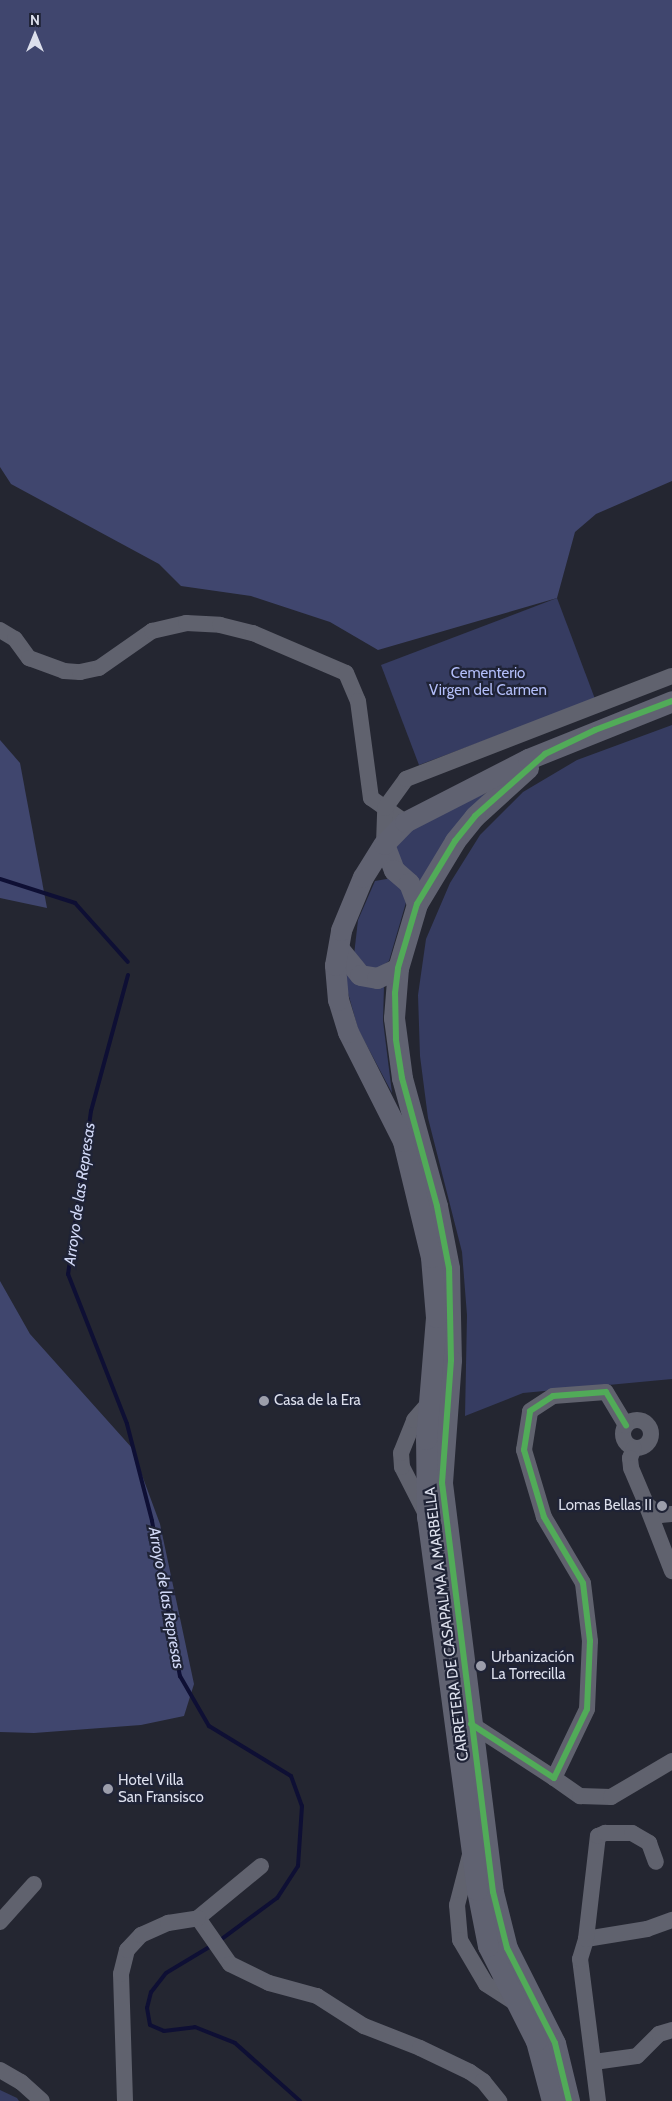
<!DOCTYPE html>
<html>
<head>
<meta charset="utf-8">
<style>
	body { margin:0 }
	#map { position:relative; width:672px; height:2101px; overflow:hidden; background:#242631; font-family:Cabin,sans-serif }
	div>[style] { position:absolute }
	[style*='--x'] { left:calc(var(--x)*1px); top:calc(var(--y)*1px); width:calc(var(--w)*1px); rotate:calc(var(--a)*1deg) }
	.green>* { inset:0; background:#363c61 }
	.forest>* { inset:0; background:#40466e }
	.stream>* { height:4px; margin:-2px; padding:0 2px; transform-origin:2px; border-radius:2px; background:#0e0f34 }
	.minor>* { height:16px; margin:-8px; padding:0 8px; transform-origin:8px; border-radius:8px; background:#60626e }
	.minor>.ring { margin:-8px; padding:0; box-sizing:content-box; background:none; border:16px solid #60626e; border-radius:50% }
	.major>* { height:21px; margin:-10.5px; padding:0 10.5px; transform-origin:10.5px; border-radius:10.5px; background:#606271 }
	.cycleway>* { height:6px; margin:-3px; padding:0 3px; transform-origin:3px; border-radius:3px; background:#51ab58 }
	.dots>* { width:14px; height:14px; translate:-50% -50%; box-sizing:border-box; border:2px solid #1f2336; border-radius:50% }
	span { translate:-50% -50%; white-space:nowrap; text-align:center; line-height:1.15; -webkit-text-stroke:4.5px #1f2336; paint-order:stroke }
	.park-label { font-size:15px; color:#b3bef9 }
	.poi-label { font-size:15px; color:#dcdfec }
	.left { translate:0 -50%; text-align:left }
	.right { translate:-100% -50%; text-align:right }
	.street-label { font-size:15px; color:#dcdfec }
	.water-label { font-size:16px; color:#d0d7f5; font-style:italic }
	.north { position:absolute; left:10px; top:10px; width:50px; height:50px; -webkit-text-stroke:4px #1f2336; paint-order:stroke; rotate:0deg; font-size:14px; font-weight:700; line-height:20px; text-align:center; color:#dcdfec }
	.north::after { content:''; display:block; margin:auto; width:18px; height:22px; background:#dcdfec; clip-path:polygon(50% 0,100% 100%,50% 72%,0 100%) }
</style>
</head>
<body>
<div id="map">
	<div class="green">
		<div style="clip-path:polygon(557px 598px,595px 699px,419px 765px,381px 665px)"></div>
		<div style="clip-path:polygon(672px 725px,672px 1379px,523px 1393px,465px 1416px,467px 1315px,462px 1252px,428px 1118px,420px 1056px,418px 995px,426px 939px,450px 883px,480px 835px,523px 792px,577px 760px)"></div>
		<div style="clip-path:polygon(485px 793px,421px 881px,405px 871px,394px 850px,410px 829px)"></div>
		<div style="clip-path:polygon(392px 878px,399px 881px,407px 899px,389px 961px,373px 972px,354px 955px,358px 920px,375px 881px)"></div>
		<div style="clip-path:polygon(347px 973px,384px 986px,383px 1021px,392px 1093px,358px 1029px,345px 982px)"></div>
		<div style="clip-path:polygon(0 2090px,17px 2098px,19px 2101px,0 2101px)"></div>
	</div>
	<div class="forest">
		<div style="clip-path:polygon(0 0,672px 0,672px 481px,596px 514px,575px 532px,557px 598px,378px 650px,330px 622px,251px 596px,181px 586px,159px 564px,11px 484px,0 467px)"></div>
		<div style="clip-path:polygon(0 740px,20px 763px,47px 908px,0 898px)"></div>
		<div style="clip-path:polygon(0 1281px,30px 1334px,132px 1448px,160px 1524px,194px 1684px,184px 1716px,141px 1725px,34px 1733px,0 1732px)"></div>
	</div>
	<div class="stream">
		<div style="--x:0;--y:879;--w:79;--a:17.7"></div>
		<div style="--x:75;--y:903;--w:79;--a:48.1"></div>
		<div style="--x:128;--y:975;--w:141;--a:105.2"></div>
		<div style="--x:91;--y:1111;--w:165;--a:98"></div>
		<div style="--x:68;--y:1274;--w:161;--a:68.5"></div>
		<div style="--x:127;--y:1424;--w:100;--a:75.5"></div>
		<div style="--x:152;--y:1521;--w:158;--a:79.8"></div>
		<div style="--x:180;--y:1676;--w:58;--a:59.9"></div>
		<div style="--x:209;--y:1726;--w:96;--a:31.4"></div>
		<div style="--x:291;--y:1776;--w:32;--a:70"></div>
		<div style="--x:302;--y:1806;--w:60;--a:93.8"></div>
		<div style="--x:298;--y:1866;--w:38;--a:123"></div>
		<div style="--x:277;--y:1898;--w:72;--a:143.4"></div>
		<div style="--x:211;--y:1946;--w:52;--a:149"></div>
		<div style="--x:166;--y:1973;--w:24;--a:128"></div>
		<div style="--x:151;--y:1992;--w:16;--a:104"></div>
		<div style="--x:147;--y:2008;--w:17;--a:80"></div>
		<div style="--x:150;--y:2025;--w:15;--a:23"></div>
		<div style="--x:164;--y:2031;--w:31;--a:-7"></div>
		<div style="--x:195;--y:2027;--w:43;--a:21.8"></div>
		<div style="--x:235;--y:2043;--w:87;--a:41.7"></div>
	</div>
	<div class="minor">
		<div style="--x:0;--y:630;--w:17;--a:31"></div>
		<div style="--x:15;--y:639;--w:24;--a:54"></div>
		<div style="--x:29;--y:658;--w:37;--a:20"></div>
		<div style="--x:64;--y:671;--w:16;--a:4"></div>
		<div style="--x:80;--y:672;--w:19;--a:-12"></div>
		<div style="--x:99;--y:668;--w:65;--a:-34.9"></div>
		<div style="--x:152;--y:631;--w:35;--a:-13"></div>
		<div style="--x:186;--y:623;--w:34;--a:3"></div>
		<div style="--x:220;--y:625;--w:34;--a:14"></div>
		<div style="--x:253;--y:633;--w:101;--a:23.3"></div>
		<div style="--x:346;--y:673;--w:30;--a:67"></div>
		<div style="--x:358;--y:701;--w:98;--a:82.4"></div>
		<div style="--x:371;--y:798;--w:42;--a:35.2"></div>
		<div style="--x:384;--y:844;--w:36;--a:-88"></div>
		<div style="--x:385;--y:808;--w:36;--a:-54"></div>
		<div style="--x:406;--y:779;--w:285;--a:-21.2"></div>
		<div class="ring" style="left:623px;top:1420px;width:12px;height:12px"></div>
		<div style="--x:634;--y:1448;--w:11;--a:112"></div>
		<div style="--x:630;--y:1458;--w:10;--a:84"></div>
		<div style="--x:631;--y:1468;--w:39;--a:67"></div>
		<div style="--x:646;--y:1504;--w:18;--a:38"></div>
		<div style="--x:660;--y:1515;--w:12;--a:-5"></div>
		<div style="--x:646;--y:1504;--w:72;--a:68.8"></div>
		<div style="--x:427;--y:1516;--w:55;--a:-117"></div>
		<div style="--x:402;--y:1467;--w:14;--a:-94"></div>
		<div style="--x:401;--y:1453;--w:35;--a:-68"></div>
		<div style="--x:414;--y:1420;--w:23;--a:-49"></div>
		<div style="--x:471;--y:1724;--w:99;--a:33"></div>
		<div style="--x:554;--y:1778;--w:76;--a:-64.4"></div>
		<div style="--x:587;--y:1709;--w:68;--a:-87.5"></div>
		<div style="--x:590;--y:1641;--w:58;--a:-96.9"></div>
		<div style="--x:583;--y:1583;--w:77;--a:-120.6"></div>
		<div style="--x:544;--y:1517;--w:70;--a:-106.6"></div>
		<div style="--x:524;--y:1450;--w:39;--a:-81"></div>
		<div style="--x:530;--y:1411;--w:27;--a:-33"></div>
		<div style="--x:553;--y:1396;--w:53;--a:-4.3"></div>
		<div style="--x:606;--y:1392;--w:39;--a:59"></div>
		<div style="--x:554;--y:1778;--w:32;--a:35"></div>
		<div style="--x:580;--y:1796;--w:31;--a:2"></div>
		<div style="--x:611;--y:1797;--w:71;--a:-30.5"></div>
		<div style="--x:471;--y:1851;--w:56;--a:104.5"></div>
		<div style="--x:457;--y:1905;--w:35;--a:85"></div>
		<div style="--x:460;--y:1940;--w:51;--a:59.4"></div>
		<div style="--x:486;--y:1984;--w:38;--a:33"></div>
		<div style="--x:261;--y:1866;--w:82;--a:140.5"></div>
		<div style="--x:198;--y:1918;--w:56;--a:55.2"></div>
		<div style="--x:230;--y:1964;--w:43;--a:26"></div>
		<div style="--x:269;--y:1983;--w:50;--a:15.2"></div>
		<div style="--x:317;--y:1996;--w:56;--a:32.6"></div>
		<div style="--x:364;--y:2026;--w:60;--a:21.4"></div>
		<div style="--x:420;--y:2048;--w:55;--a:25.6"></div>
		<div style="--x:470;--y:2072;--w:16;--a:35"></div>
		<div style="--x:483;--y:2081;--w:26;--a:51"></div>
		<div style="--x:0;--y:1922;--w:51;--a:-48.2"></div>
		<div style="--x:586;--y:1939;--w:62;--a:-9.3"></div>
		<div style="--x:647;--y:1929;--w:27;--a:-20"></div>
		<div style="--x:594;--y:2062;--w:43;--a:-7.9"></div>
		<div style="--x:637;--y:2056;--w:31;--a:-45"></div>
		<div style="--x:659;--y:2034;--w:14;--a:-17"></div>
		<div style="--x:0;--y:2070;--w:24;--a:30"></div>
		<div style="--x:21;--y:2082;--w:28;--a:42"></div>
		<div style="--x:125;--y:2101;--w:127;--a:-91.8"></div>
		<div style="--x:121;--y:1974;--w:25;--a:-76"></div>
		<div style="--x:127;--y:1950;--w:21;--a:-47"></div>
		<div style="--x:141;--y:1935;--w:30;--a:-24"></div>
		<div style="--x:168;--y:1923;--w:30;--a:-9"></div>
		<div style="--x:598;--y:2101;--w:143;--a:-97.2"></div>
		<div style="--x:580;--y:1959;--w:21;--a:-73"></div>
		<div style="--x:586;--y:1939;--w:104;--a:-83.4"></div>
		<div style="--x:598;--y:1836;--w:8;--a:-23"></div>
		<div style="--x:605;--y:1833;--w:27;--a:0"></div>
		<div style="--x:632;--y:1833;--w:20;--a:30"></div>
		<div style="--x:649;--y:1843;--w:20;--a:70"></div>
	</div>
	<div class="major">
		<div style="--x:528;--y:768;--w:72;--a:137.8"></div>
		<div style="--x:475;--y:816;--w:32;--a:129"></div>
		<div style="--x:455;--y:841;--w:74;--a:121.1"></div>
		<div style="--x:417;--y:904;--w:67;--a:106.5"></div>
		<div style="--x:398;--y:968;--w:50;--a:94.6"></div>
		<div style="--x:394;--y:1018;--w:61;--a:82.4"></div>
		<div style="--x:402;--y:1078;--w:133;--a:74.7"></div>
		<div style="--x:437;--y:1206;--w:63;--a:79"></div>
		<div style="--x:449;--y:1268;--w:92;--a:88.8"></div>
		<div style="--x:451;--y:1360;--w:123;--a:94.2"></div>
		<div style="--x:442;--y:1483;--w:412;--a:82.9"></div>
		<div style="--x:493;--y:1892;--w:58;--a:76"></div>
		<div style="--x:507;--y:1948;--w:106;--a:63.2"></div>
		<div style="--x:555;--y:2043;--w:60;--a:76.4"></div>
		<div style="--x:384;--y:844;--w:28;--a:69"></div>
		<div style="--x:394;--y:870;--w:20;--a:41"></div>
		<div style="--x:409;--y:883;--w:22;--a:69"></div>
		<div style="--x:339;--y:949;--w:33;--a:51"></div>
		<div style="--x:360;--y:975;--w:17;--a:10"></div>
		<div style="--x:377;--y:978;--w:23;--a:-25"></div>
		<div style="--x:552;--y:2101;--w:62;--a:-104.9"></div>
		<div style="--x:536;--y:2041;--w:106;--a:-116.8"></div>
		<div style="--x:488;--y:1946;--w:57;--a:-101.1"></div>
		<div style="--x:477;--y:1890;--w:376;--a:-97.6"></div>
		<div style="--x:427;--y:1517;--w:78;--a:-90.7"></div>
		<div style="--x:426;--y:1439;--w:122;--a:-85.3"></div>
		<div style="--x:436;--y:1317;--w:60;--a:-94.8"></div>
		<div style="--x:431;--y:1257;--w:119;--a:-103.6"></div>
		<div style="--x:403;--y:1141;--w:122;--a:-116.8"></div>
		<div style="--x:348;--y:1032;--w:34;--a:-107"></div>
		<div style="--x:338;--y:1000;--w:35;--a:-95"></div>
		<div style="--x:335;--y:965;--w:36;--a:-80"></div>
		<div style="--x:341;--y:930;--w:57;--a:-67.5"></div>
		<div style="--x:363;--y:877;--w:39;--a:-58"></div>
		<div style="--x:384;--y:844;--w:30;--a:-46"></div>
		<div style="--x:405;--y:822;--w:138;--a:-27.1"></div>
		<div style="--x:528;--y:759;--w:155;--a:-21.9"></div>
	</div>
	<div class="cycleway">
		<div style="--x:471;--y:1724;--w:99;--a:33"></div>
		<div style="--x:554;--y:1778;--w:76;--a:-64.4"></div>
		<div style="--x:587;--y:1709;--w:68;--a:-87.5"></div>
		<div style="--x:590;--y:1641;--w:58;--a:-96.9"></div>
		<div style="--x:583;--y:1583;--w:77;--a:-120.6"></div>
		<div style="--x:544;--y:1517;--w:70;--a:-106.6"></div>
		<div style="--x:524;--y:1450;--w:39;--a:-81"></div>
		<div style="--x:530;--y:1411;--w:27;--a:-33"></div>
		<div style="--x:553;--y:1396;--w:53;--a:-4.3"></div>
		<div style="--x:606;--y:1392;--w:39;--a:59"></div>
		<div style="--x:569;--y:2101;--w:60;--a:-103.6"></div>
		<div style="--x:555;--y:2043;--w:106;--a:-116.8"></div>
		<div style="--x:507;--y:1948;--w:58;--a:-104"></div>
		<div style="--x:493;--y:1892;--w:412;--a:-97.1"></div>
		<div style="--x:442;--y:1483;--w:123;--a:-85.8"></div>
		<div style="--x:451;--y:1360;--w:92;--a:-91.2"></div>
		<div style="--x:449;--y:1268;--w:63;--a:-101"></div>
		<div style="--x:437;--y:1206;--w:133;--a:-105.3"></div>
		<div style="--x:402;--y:1078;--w:39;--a:-99"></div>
		<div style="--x:396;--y:1039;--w:46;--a:-91.2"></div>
		<div style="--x:395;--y:993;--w:25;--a:-83"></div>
		<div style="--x:398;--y:968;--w:67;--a:-73.5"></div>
		<div style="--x:417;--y:904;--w:74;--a:-58.9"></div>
		<div style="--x:455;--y:841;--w:32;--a:-51"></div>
		<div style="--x:475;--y:816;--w:94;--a:-41.5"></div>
		<div style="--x:545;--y:754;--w:55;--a:-25.6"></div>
		<div style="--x:595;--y:730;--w:82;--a:-20.6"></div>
	</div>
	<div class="dots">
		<div style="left:264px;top:1401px;background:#9c9eab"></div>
		<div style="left:662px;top:1506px;background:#9c9eab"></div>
		<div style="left:481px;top:1666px;background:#9c9eab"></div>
		<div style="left:108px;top:1789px;background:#9c9eab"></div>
	</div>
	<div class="park-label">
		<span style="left:488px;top:682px">Cementerio<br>Virgen del Carmen</span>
	</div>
	<div class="poi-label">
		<span class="left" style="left:274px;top:1401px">Casa de la Era</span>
		<span class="right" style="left:652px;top:1506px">Lomas Bellas II</span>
		<span class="left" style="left:491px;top:1666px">Urbanización<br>La Torrecilla</span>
		<span class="left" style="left:118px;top:1789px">Hotel Villa<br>San Fransisco</span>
	</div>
	<div class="street-label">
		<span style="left:447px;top:1624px;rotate:-97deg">CARRETERA DE CASAPALMA A MARBELLA</span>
	</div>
	<div class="water-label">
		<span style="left:80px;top:1194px;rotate:-82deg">Arroyo de las Represas</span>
		<span style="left:166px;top:1598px;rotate:80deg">Arroyo de las Represas</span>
	</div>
	<div class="north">N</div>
</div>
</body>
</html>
